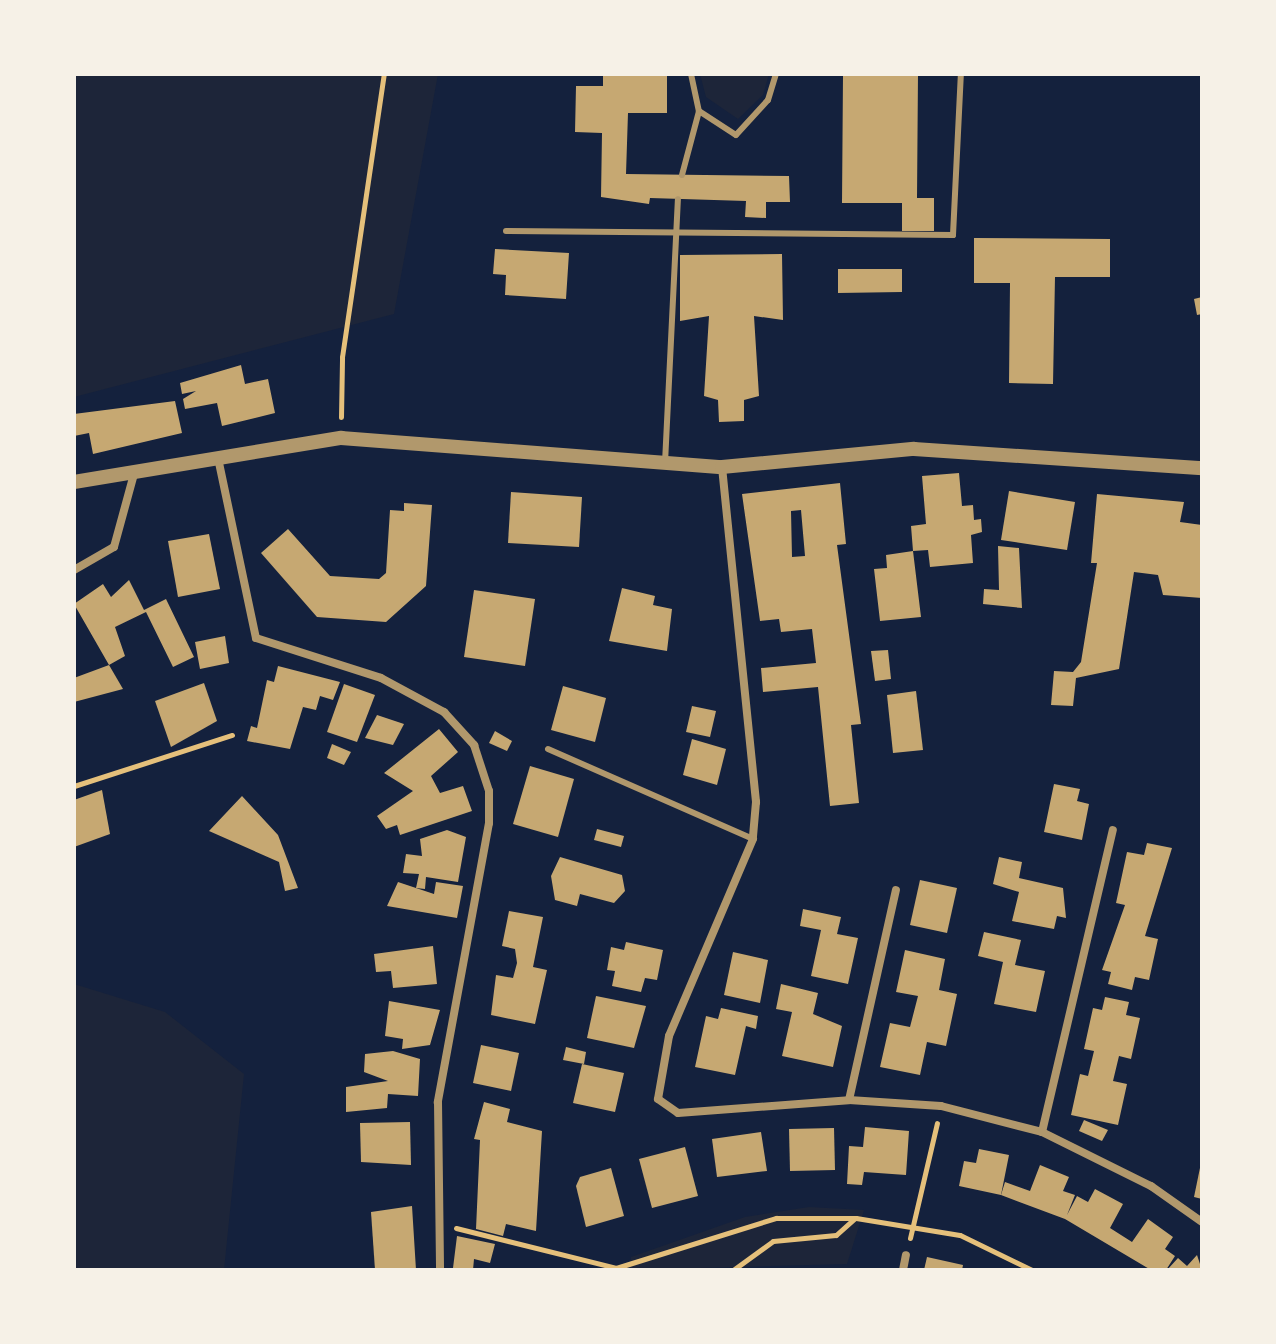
<!DOCTYPE html>
<html>
<head>
<meta charset="utf-8">
<style>
	body { margin:0 }
	#map { position:relative; width:1276px; height:1344px; overflow:hidden; background:#14213d; font-family:Karla,sans-serif }
	div>[style] { position:absolute }
	[style*='--x'] { left:calc(var(--x)*1px); top:calc(var(--y)*1px); width:calc(var(--w)*1px); rotate:calc(var(--a)*1deg) }
	.green>* { inset:0; background:#1d2539 }
	.building>* { inset:0; background:#c6a872 }
	.path>* { height:5px; margin:-2.5px; padding:0 2.5px; transform-origin:2.5px; border-radius:2.5px; background:#e5c07b }
	.service>* { height:6px; margin:-3px; padding:0 3px; transform-origin:3px; border-radius:3px; background:#b1986c }
	.minor>* { height:8px; margin:-4px; padding:0 4px; transform-origin:4px; border-radius:4px; background:#b1986c }
	.tertiary>* { height:14px; margin:-7px; padding:0 7px; transform-origin:7px; border-radius:7px; background:#b1986c }
	span { translate:-50% -50%; white-space:nowrap; text-align:center; line-height:1.15; -webkit-text-stroke:6px #f6f1e7; paint-order:stroke }
	.frame { position:absolute; inset:0; border:76px solid #f6f1e7; pointer-events:none }
</style>
</head>
<body>
<div id="map">
	<div class="green">
		<div style="clip-path:polygon(74px 74px,438px 74px,394px 314px,74px 397px)"></div>
		<div style="clip-path:polygon(700px 74px,769px 74px,763px 95px,738px 119px,706px 97px)"></div>
		<div style="clip-path:polygon(74px 984px,165px 1012px,244px 1074px,224px 1270px,74px 1270px)"></div>
		<div style="clip-path:polygon(809px 1207px,864px 1210px,847px 1264px,630px 1270px,631px 1257px,745px 1217px)"></div>
	</div>
	<div class="building">
		<div style="clip-path:polygon(603px 74px,667px 74px,667px 113px,628px 113px,626px 174px,789px 176px,790px 202px,766px 202px,766px 218px,745px 217px,746px 201px,650px 198px,649px 204px,601px 197px,602px 133px,575px 132px,576px 86px,603px 86px)"></div>
		<div style="clip-path:polygon(843px 74px,918px 74px,917px 198px,934px 198px,934px 231px,902px 231px,902px 203px,842px 203px)"></div>
		<div style="clip-path:polygon(974px 238px,1110px 239px,1110px 277px,1055px 277px,1053px 384px,1009px 383px,1010px 283px,974px 283px)"></div>
		<div style="clip-path:polygon(495px 249px,569px 253px,566px 299px,505px 295px,506px 275px,493px 274px)"></div>
		<div style="clip-path:polygon(782px 254px,783px 320px,754px 316px,759px 396px,744px 400px,744px 421px,719px 422px,718px 400px,704px 396px,709px 316px,680px 321px,680px 255px)"></div>
		<div style="clip-path:polygon(838px 269px,902px 269px,902px 292px,838px 293px)"></div>
		<div style="clip-path:polygon(1202px 297px,1202px 314px,1197px 315px,1194px 299px)"></div>
		<div style="clip-path:polygon(241px 365px,245px 384px,268px 379px,275px 413px,222px 426px,217px 403px,185px 409px,183px 399px,196px 391px,182px 394px,180px 383px)"></div>
		<div style="clip-path:polygon(175px 401px,182px 433px,93px 454px,89px 433px,74px 436px,74px 414px)"></div>
		<div style="clip-path:polygon(959px 473px,962px 506px,973px 505px,974px 520px,981px 519px,982px 532px,971px 535px,973px 563px,930px 567px,928px 550px,913px 551px,911px 526px,926px 524px,922px 476px)"></div>
		<div style="clip-path:polygon(evenodd,840px 483px,846px 544px,837px 545px,861px 724px,851px 725px,859px 803px,830px 806px,818px 687px,763px 692px,761px 668px,816px 663px,812px 629px,781px 632px,779px 619px,760px 621px,742px 494px,840px 483px,801px 510px,805px 556px,792px 557px,791px 511px,801px 510px)"></div>
		<div style="clip-path:polygon(1009px 491px,1075px 502px,1067px 550px,1001px 540px)"></div>
		<div style="clip-path:polygon(511px 492px,582px 497px,579px 547px,508px 543px)"></div>
		<div style="clip-path:polygon(1097px 494px,1184px 502px,1180px 522px,1202px 525px,1202px 598px,1163px 595px,1158px 575px,1134px 572px,1119px 669px,1076px 678px,1073px 706px,1051px 705px,1054px 671px,1073px 672px,1081px 662px,1097px 563px,1091px 563px)"></div>
		<div style="clip-path:polygon(404px 503px,432px 505px,426px 586px,386px 622px,317px 617px,261px 553px,288px 529px,330px 576px,379px 579px,386px 573px,390px 510px,404px 511px)"></div>
		<div style="clip-path:polygon(209px 534px,220px 589px,178px 597px,168px 541px)"></div>
		<div style="clip-path:polygon(998px 546px,1019px 548px,1022px 608px,983px 604px,984px 589px,999px 590px)"></div>
		<div style="clip-path:polygon(913px 551px,921px 617px,880px 621px,874px 569px,887px 568px,886px 555px)"></div>
		<div style="clip-path:polygon(129px 580px,144px 610px,166px 599px,194px 657px,173px 667px,146px 612px,115px 627px,125px 656px,109px 665px,74px 604px,103px 584px,111px 597px)"></div>
		<div style="clip-path:polygon(622px 588px,655px 596px,653px 605px,672px 609px,667px 651px,609px 641px)"></div>
		<div style="clip-path:polygon(474px 590px,535px 599px,525px 666px,464px 657px)"></div>
		<div style="clip-path:polygon(225px 636px,229px 663px,200px 669px,195px 642px)"></div>
		<div style="clip-path:polygon(888px 650px,891px 679px,875px 681px,871px 651px)"></div>
		<div style="clip-path:polygon(109px 665px,123px 689px,74px 702px,74px 678px)"></div>
		<div style="clip-path:polygon(278px 666px,340px 682px,333px 700px,320px 696px,316px 710px,303px 707px,290px 749px,247px 741px,251px 726px,257px 728px,267px 680px,274px 682px)"></div>
		<div style="clip-path:polygon(204px 683px,217px 721px,171px 747px,155px 701px)"></div>
		<div style="clip-path:polygon(344px 684px,375px 695px,357px 742px,327px 732px)"></div>
		<div style="clip-path:polygon(563px 686px,606px 698px,595px 742px,551px 730px)"></div>
		<div style="clip-path:polygon(916px 691px,923px 750px,893px 753px,887px 695px)"></div>
		<div style="clip-path:polygon(692px 706px,716px 711px,710px 737px,686px 732px)"></div>
		<div style="clip-path:polygon(377px 715px,404px 724px,393px 745px,365px 738px)"></div>
		<div style="clip-path:polygon(439px 729px,458px 752px,431px 776px,440px 793px,463px 786px,472px 811px,400px 835px,397px 825px,386px 829px,377px 816px,413px 791px,384px 773px)"></div>
		<div style="clip-path:polygon(495px 731px,512px 741px,507px 751px,489px 743px)"></div>
		<div style="clip-path:polygon(692px 739px,726px 749px,717px 785px,683px 775px)"></div>
		<div style="clip-path:polygon(332px 744px,351px 752px,344px 765px,327px 758px)"></div>
		<div style="clip-path:polygon(530px 766px,574px 779px,558px 837px,513px 824px)"></div>
		<div style="clip-path:polygon(1054px 784px,1080px 789px,1077px 801px,1089px 804px,1082px 840px,1044px 832px)"></div>
		<div style="clip-path:polygon(102px 790px,110px 834px,74px 847px,74px 800px)"></div>
		<div style="clip-path:polygon(242px 796px,278px 835px,298px 888px,285px 891px,279px 862px,209px 831px)"></div>
		<div style="clip-path:polygon(597px 829px,624px 836px,621px 847px,594px 840px)"></div>
		<div style="clip-path:polygon(447px 830px,466px 837px,458px 882px,426px 877px,425px 889px,416px 888px,419px 874px,403px 873px,406px 854px,422px 856px,420px 839px)"></div>
		<div style="clip-path:polygon(1147px 843px,1172px 848px,1145px 936px,1158px 939px,1149px 980px,1135px 977px,1132px 990px,1108px 984px,1111px 972px,1102px 970px,1125px 905px,1116px 903px,1127px 852px,1144px 855px)"></div>
		<div style="clip-path:polygon(560px 857px,622px 875px,625px 891px,614px 903px,580px 894px,577px 906px,555px 900px,551px 876px)"></div>
		<div style="clip-path:polygon(999px 857px,1022px 862px,1019px 878px,1063px 888px,1066px 918px,1057px 916px,1054px 929px,1012px 921px,1019px 892px,993px 884px)"></div>
		<div style="clip-path:polygon(920px 880px,957px 888px,947px 933px,910px 925px)"></div>
		<div style="clip-path:polygon(398px 882px,434px 894px,436px 882px,463px 886px,457px 918px,387px 906px)"></div>
		<div style="clip-path:polygon(803px 909px,841px 917px,837px 934px,858px 938px,848px 984px,811px 976px,821px 930px,800px 926px)"></div>
		<div style="clip-path:polygon(509px 911px,543px 917px,533px 967px,547px 970px,535px 1024px,491px 1015px,496px 975px,513px 978px,517px 963px,515px 949px,502px 946px)"></div>
		<div style="clip-path:polygon(984px 932px,1021px 940px,1015px 965px,1045px 971px,1036px 1012px,994px 1004px,1003px 962px,978px 956px)"></div>
		<div style="clip-path:polygon(626px 942px,663px 950px,657px 980px,645px 978px,641px 992px,612px 986px,615px 971px,607px 970px,611px 947px,624px 950px)"></div>
		<div style="clip-path:polygon(433px 946px,437px 984px,393px 988px,391px 971px,376px 972px,374px 954px)"></div>
		<div style="clip-path:polygon(905px 950px,945px 959px,939px 990px,957px 994px,946px 1046px,927px 1042px,920px 1075px,880px 1067px,890px 1023px,910px 1027px,918px 996px,896px 992px)"></div>
		<div style="clip-path:polygon(733px 952px,768px 960px,760px 1003px,724px 995px)"></div>
		<div style="clip-path:polygon(781px 984px,818px 993px,813px 1014px,842px 1026px,833px 1067px,782px 1056px,792px 1012px,776px 1009px)"></div>
		<div style="clip-path:polygon(596px 996px,646px 1006px,634px 1048px,587px 1038px)"></div>
		<div style="clip-path:polygon(1105px 997px,1129px 1002px,1126px 1015px,1140px 1018px,1131px 1059px,1119px 1056px,1113px 1081px,1127px 1084px,1118px 1125px,1071px 1115px,1080px 1074px,1088px 1076px,1094px 1051px,1084px 1049px,1093px 1008px,1102px 1010px)"></div>
		<div style="clip-path:polygon(389px 1001px,440px 1010px,430px 1045px,402px 1049px,403px 1039px,385px 1036px)"></div>
		<div style="clip-path:polygon(721px 1008px,758px 1016px,756px 1029px,746px 1026px,735px 1075px,695px 1067px,706px 1016px,718px 1019px)"></div>
		<div style="clip-path:polygon(481px 1045px,519px 1053px,511px 1091px,473px 1083px)"></div>
		<div style="clip-path:polygon(566px 1047px,586px 1052px,584px 1064px,563px 1060px)"></div>
		<div style="clip-path:polygon(393px 1051px,420px 1059px,418px 1096px,388px 1094px,387px 1108px,346px 1112px,346px 1087px,388px 1081px,364px 1072px,365px 1054px)"></div>
		<div style="clip-path:polygon(582px 1064px,624px 1073px,615px 1112px,573px 1103px)"></div>
		<div style="clip-path:polygon(484px 1102px,510px 1109px,507px 1122px,542px 1131px,536px 1231px,506px 1224px,503px 1236px,476px 1229px,480px 1140px,474px 1139px)"></div>
		<div style="clip-path:polygon(1084px 1120px,1108px 1130px,1102px 1141px,1079px 1131px)"></div>
		<div style="clip-path:polygon(410px 1122px,411px 1165px,361px 1162px,360px 1123px)"></div>
		<div style="clip-path:polygon(865px 1127px,909px 1131px,906px 1175px,864px 1172px,862px 1185px,847px 1184px,849px 1146px,863px 1147px)"></div>
		<div style="clip-path:polygon(834px 1128px,835px 1170px,790px 1171px,789px 1129px)"></div>
		<div style="clip-path:polygon(761px 1132px,767px 1171px,717px 1177px,712px 1139px)"></div>
		<div style="clip-path:polygon(685px 1147px,698px 1196px,652px 1208px,639px 1159px)"></div>
		<div style="clip-path:polygon(979px 1149px,1009px 1155px,1001px 1195px,959px 1186px,964px 1161px,976px 1163px)"></div>
		<div style="clip-path:polygon(1201px 1163px,1202px 1163px,1202px 1199px,1194px 1197px)"></div>
		<div style="clip-path:polygon(1040px 1165px,1069px 1177px,1063px 1191px,1075px 1195px,1067px 1215px,1077px 1196px,1088px 1202px,1095px 1189px,1123px 1204px,1110px 1228px,1132px 1242px,1148px 1219px,1173px 1237px,1165px 1249px,1175px 1256px,1166px 1270px,1151px 1270px,1065px 1219px,1001px 1195px,1005px 1182px,1030px 1191px)"></div>
		<div style="clip-path:polygon(611px 1168px,624px 1216px,586px 1227px,576px 1186px,580px 1177px)"></div>
		<div style="clip-path:polygon(412px 1206px,416px 1270px,375px 1270px,371px 1212px)"></div>
		<div style="clip-path:polygon(457px 1236px,495px 1244px,490px 1263px,474px 1259px,473px 1270px,453px 1268px)"></div>
		<div style="clip-path:polygon(1197px 1255px,1202px 1270px,1167px 1270px,1178px 1258px,1187px 1266px)"></div>
		<div style="clip-path:polygon(927px 1257px,963px 1265px,962px 1270px,924px 1270px)"></div>
	</div>
	<div class="path">
		<div style="--x:341;--y:417;--w:60;--a:-89"></div>
		<div style="--x:342;--y:357;--w:286;--a:-81.6"></div>
		<div style="--x:74;--y:786;--w:166;--a:-17.9"></div>
		<div style="--x:456;--y:1228;--w:165;--a:14"></div>
		<div style="--x:616;--y:1268;--w:168;--a:-17.4"></div>
		<div style="--x:776;--y:1218;--w:80;--a:0"></div>
		<div style="--x:856;--y:1218;--w:105;--a:9.3"></div>
		<div style="--x:960;--y:1235;--w:80;--a:25.9"></div>
		<div style="--x:910;--y:1238;--w:118;--a:-76.8"></div>
		<div style="--x:733;--y:1270;--w:49;--a:-35.9"></div>
		<div style="--x:773;--y:1241;--w:63;--a:-5.4"></div>
		<div style="--x:836;--y:1235;--w:25;--a:-42"></div>
	</div>
	<div class="service">
		<div style="--x:691;--y:74;--w:38;--a:78"></div>
		<div style="--x:699;--y:111;--w:44;--a:33"></div>
		<div style="--x:736;--y:135;--w:47;--a:-47.6"></div>
		<div style="--x:768;--y:100;--w:27;--a:-73"></div>
		<div style="--x:682;--y:175;--w:66;--a:-75.1"></div>
		<div style="--x:506;--y:231;--w:447;--a:0.5"></div>
		<div style="--x:953;--y:235;--w:161;--a:-87.2"></div>
		<div style="--x:665;--y:463;--w:264;--a:-87.2"></div>
		<div style="--x:548;--y:749;--w:224;--a:23.7"></div>
	</div>
	<div class="minor">
		<div style="--x:218;--y:458;--w:184;--a:78.1"></div>
		<div style="--x:256;--y:638;--w:131;--a:17.7"></div>
		<div style="--x:381;--y:678;--w:72;--a:28.4"></div>
		<div style="--x:444;--y:712;--w:45;--a:47.7"></div>
		<div style="--x:474;--y:745;--w:48;--a:71.9"></div>
		<div style="--x:489;--y:791;--w:32;--a:90"></div>
		<div style="--x:489;--y:823;--w:284;--a:100.4"></div>
		<div style="--x:438;--y:1102;--w:168;--a:89.3"></div>
		<div style="--x:722;--y:467;--w:337;--a:84.2"></div>
		<div style="--x:756;--y:802;--w:37;--a:95"></div>
		<div style="--x:753;--y:839;--w:214;--a:113.1"></div>
		<div style="--x:669;--y:1036;--w:64;--a:99.9"></div>
		<div style="--x:658;--y:1099;--w:24;--a:35"></div>
		<div style="--x:678;--y:1113;--w:171;--a:-4.3"></div>
		<div style="--x:849;--y:1100;--w:92;--a:3.7"></div>
		<div style="--x:941;--y:1106;--w:104;--a:14.4"></div>
		<div style="--x:1042;--y:1132;--w:122;--a:26.4"></div>
		<div style="--x:1151;--y:1186;--w:62;--a:35.2"></div>
		<div style="--x:74;--y:570;--w:46;--a:-29.9"></div>
		<div style="--x:114;--y:547;--w:80;--a:-74.7"></div>
		<div style="--x:849;--y:1100;--w:215;--a:-77.4"></div>
		<div style="--x:1042;--y:1132;--w:310;--a:-76.8"></div>
		<div style="--x:903;--y:1270;--w:15;--a:-79"></div>
	</div>
	<div class="tertiary">
		<div style="--x:74;--y:482;--w:271;--a:-9.4"></div>
		<div style="--x:341;--y:438;--w:382;--a:4.4"></div>
		<div style="--x:722;--y:467;--w:193;--a:-5.4"></div>
		<div style="--x:914;--y:449;--w:289;--a:3.8"></div>
	</div>
	<div class="frame"></div>
</div>
</body>
</html>
